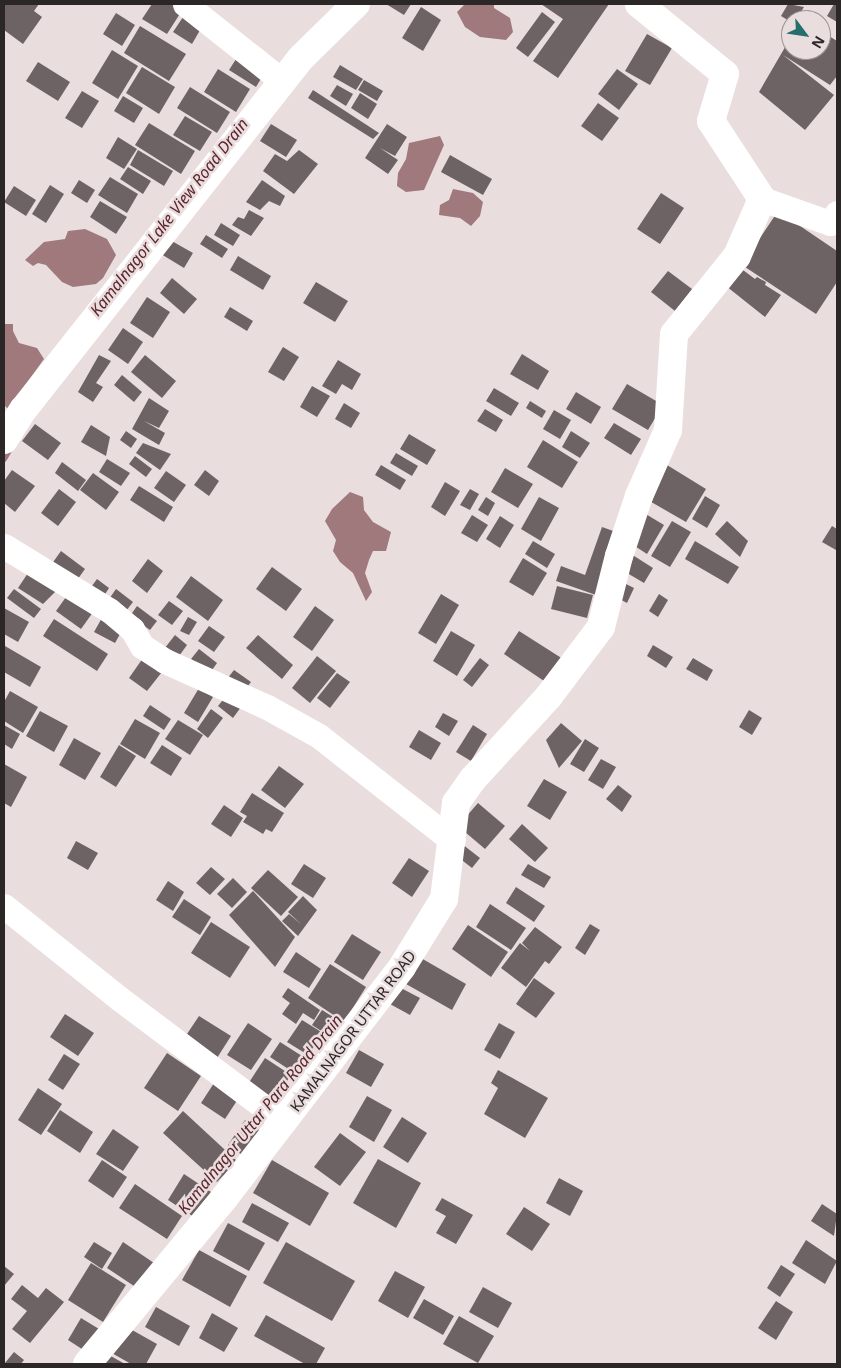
<!DOCTYPE html>
<html>
<head>
<meta charset="utf-8">
<style>
	body { margin:0 }
	#map { position:relative; width:841px; height:1368px; overflow:hidden; background:#eaddde; font-family:"Noto Sans",sans-serif }
	div>[style] { position:absolute }
	[style*='--x'] { left:calc(var(--x)*1px); top:calc(var(--y)*1px); width:calc(var(--w)*1px); rotate:calc(var(--a)*1deg) }
	.water>* { inset:0; background:#9f797c }
	.stream>* { height:6px; margin:-3px; padding:0 3px; transform-origin:3px; border-radius:3px; background:#9f797c }
	.building>* { inset:0; background:#6e6364 }
	.minor>* { height:25px; margin:-12.5px; padding:0 12.5px; transform-origin:12.5px; border-radius:12.5px; background:#fff }
	.tertiary>* { height:28px; margin:-14px; padding:0 14px; transform-origin:14px; border-radius:14px; background:#fff }
	span { translate:-50% -50%; white-space:nowrap; text-align:center; line-height:1.15; -webkit-text-stroke:5px #eaddde; paint-order:stroke }
	.street-label { font-size:15px; color:#2b2727 }
	.water-label { font-size:16px; color:#5b262d; font-style:italic }
	.frame { position:absolute; inset:0; border:5px solid #2b2727; pointer-events:none }
	.north { position:absolute; left:781px; top:10px; width:50px; height:50px; box-sizing:border-box; background:#eaddde; border:1px solid #9e9495; border-radius:50%; rotate:121deg; font-size:14px; font-weight:700; line-height:20px; text-align:center; color:#2b2727 }
	.north::after { content:''; display:block; margin:auto; width:18px; height:22px; background:#246f6c; clip-path:polygon(50% 0,100% 100%,50% 72%,0 100%) }
</style>
</head>
<body>
<div id="map">
	<div class="water">
		<div style="clip-path:polygon(465px 4px,494px 4px,494px 8px,510px 18px,513px 32px,506px 40px,480px 37px,465px 27px,457px 12px)"></div>
		<div style="clip-path:polygon(440px 136px,444px 145px,424px 190px,406px 192px,397px 186px,398px 173px,406px 159px,409px 143px)"></div>
		<div style="clip-path:polygon(453px 189px,473px 193px,483px 202px,480px 216px,471px 226px,460px 218px,439px 215px,440px 205px,449px 200px)"></div>
		<div style="clip-path:polygon(85px 229px,107px 239px,116px 255px,103px 278px,96px 284px,73px 287px,62px 282px,46px 265px,38px 263px,33px 266px,25px 260px,44px 242px,65px 239px,68px 231px)"></div>
		<div style="clip-path:polygon(4px 324px,13px 324px,13px 331px,19px 343px,37px 348px,44px 359px,8px 409px,4px 405px)"></div>
		<div style="clip-path:polygon(350px 492px,363px 497px,364px 510px,373px 522px,391px 532px,386px 551px,373px 551px,369px 560px,365px 573px,372px 592px,366px 601px,353px 573px,340px 562px,333px 551px,336px 540px,325px 521px,332px 509px)"></div>
	</div>
	<div class="stream">
		<div style="--x:4;--y:459;--w:14;--a:-60"></div>
	</div>
	<div class="building">
		<div style="clip-path:polygon(4px 4px,39px 4px,34px 11px,42px 17px,23px 44px,4px 30px)"></div>
		<div style="clip-path:polygon(152px 4px,175px 4px,183px 9px,167px 34px,142px 19px)"></div>
		<div style="clip-path:polygon(386px 4px,411px 4px,404px 15px)"></div>
		<div style="clip-path:polygon(541px 4px,609px 4px,558px 78px,533px 61px,563px 19px)"></div>
		<div style="clip-path:polygon(788px 4px,804px 7px,796px 20px,791px 22px,781px 16px)"></div>
		<div style="clip-path:polygon(834px 4px,837px 4px,837px 22px,827px 16px)"></div>
		<div style="clip-path:polygon(421px 7px,441px 20px,423px 51px,402px 38px)"></div>
		<div style="clip-path:polygon(542px 12px,555px 22px,528px 57px,516px 48px)"></div>
		<div style="clip-path:polygon(116px 13px,135px 25px,122px 46px,103px 34px)"></div>
		<div style="clip-path:polygon(185px 14px,203px 25px,192px 44px,173px 32px)"></div>
		<div style="clip-path:polygon(140px 26px,186px 54px,169px 81px,124px 53px)"></div>
		<div style="clip-path:polygon(821px 31px,837px 41px,837px 76px,830px 85px,783px 55px,834px 95px,805px 130px,759px 92px,791px 37px,791px 50px,821px 50px)"></div>
		<div style="clip-path:polygon(647px 34px,672px 48px,650px 85px,625px 71px)"></div>
		<div style="clip-path:polygon(112px 50px,138px 66px,118px 99px,92px 83px)"></div>
		<div style="clip-path:polygon(238px 56px,265px 72px,256px 87px,229px 70px)"></div>
		<div style="clip-path:polygon(38px 62px,70px 82px,58px 101px,26px 81px)"></div>
		<div style="clip-path:polygon(340px 65px,363px 79px,356px 90px,333px 77px)"></div>
		<div style="clip-path:polygon(142px 67px,175px 87px,159px 114px,126px 93px)"></div>
		<div style="clip-path:polygon(218px 69px,250px 89px,236px 112px,204px 92px)"></div>
		<div style="clip-path:polygon(617px 69px,638px 84px,619px 110px,598px 94px)"></div>
		<div style="clip-path:polygon(364px 80px,383px 91px,377px 101px,358px 90px)"></div>
		<div style="clip-path:polygon(337px 85px,353px 94px,346px 106px,330px 96px)"></div>
		<div style="clip-path:polygon(190px 87px,230px 112px,217px 133px,177px 108px)"></div>
		<div style="clip-path:polygon(313px 90px,379px 133px,373px 139px,308px 98px)"></div>
		<div style="clip-path:polygon(82px 91px,99px 101px,82px 128px,65px 118px)"></div>
		<div style="clip-path:polygon(360px 93px,377px 104px,368px 119px,351px 108px)"></div>
		<div style="clip-path:polygon(123px 96px,143px 108px,134px 123px,114px 111px)"></div>
		<div style="clip-path:polygon(598px 103px,619px 118px,602px 141px,581px 126px)"></div>
		<div style="clip-path:polygon(185px 116px,212px 132px,200px 151px,173px 135px)"></div>
		<div style="clip-path:polygon(149px 123px,195px 151px,181px 174px,135px 145px)"></div>
		<div style="clip-path:polygon(271px 124px,297px 140px,286px 157px,260px 141px)"></div>
		<div style="clip-path:polygon(387px 124px,407px 137px,395px 156px,380px 148px,398px 160px,388px 174px,365px 158px)"></div>
		<div style="clip-path:polygon(118px 137px,137px 149px,124px 169px,106px 158px)"></div>
		<div style="clip-path:polygon(138px 150px,173px 171px,164px 186px,130px 165px)"></div>
		<div style="clip-path:polygon(299px 150px,318px 164px,294px 194px,263px 171px,275px 154px,287px 161px)"></div>
		<div style="clip-path:polygon(450px 155px,492px 179px,483px 195px,441px 172px)"></div>
		<div style="clip-path:polygon(128px 167px,151px 181px,143px 194px,120px 179px)"></div>
		<div style="clip-path:polygon(110px 177px,138px 194px,127px 213px,98px 195px)"></div>
		<div style="clip-path:polygon(79px 180px,95px 190px,87px 203px,71px 193px)"></div>
		<div style="clip-path:polygon(262px 180px,285px 196px,280px 206px,269px 201px,260px 210px,246px 202px)"></div>
		<div style="clip-path:polygon(50px 185px,64px 194px,46px 223px,32px 214px)"></div>
		<div style="clip-path:polygon(14px 186px,36px 200px,26px 216px,4px 202px)"></div>
		<div style="clip-path:polygon(661px 193px,684px 208px,660px 244px,637px 229px)"></div>
		<div style="clip-path:polygon(100px 201px,127px 217px,116px 234px,90px 217px)"></div>
		<div style="clip-path:polygon(249px 210px,264px 218px,251px 236px,232px 225px,238px 217px,244px 219px)"></div>
		<div style="clip-path:polygon(778px 211px,837px 251px,837px 282px,816px 314px,742px 265px)"></div>
		<div style="clip-path:polygon(221px 223px,240px 235px,233px 246px,214px 235px)"></div>
		<div style="clip-path:polygon(206px 235px,228px 249px,222px 258px,200px 244px)"></div>
		<div style="clip-path:polygon(170px 240px,193px 253px,184px 268px,161px 254px)"></div>
		<div style="clip-path:polygon(238px 256px,271px 276px,263px 290px,230px 270px)"></div>
		<div style="clip-path:polygon(743px 270px,755px 279px,757px 277px,766px 282px,765px 285px,781px 295px,765px 317px,726px 286px)"></div>
		<div style="clip-path:polygon(668px 271px,692px 289px,675px 311px,651px 292px)"></div>
		<div style="clip-path:polygon(172px 278px,197px 299px,184px 314px,160px 293px)"></div>
		<div style="clip-path:polygon(316px 282px,348px 301px,335px 322px,303px 303px)"></div>
		<div style="clip-path:polygon(147px 297px,170px 312px,153px 338px,130px 323px)"></div>
		<div style="clip-path:polygon(230px 307px,253px 321px,247px 331px,224px 317px)"></div>
		<div style="clip-path:polygon(123px 328px,143px 342px,128px 364px,108px 350px)"></div>
		<div style="clip-path:polygon(283px 347px,299px 357px,284px 381px,268px 372px)"></div>
		<div style="clip-path:polygon(522px 354px,549px 371px,538px 390px,510px 374px)"></div>
		<div style="clip-path:polygon(99px 355px,111px 361px,96px 383px,103px 387px,93px 402px,78px 392px)"></div>
		<div style="clip-path:polygon(145px 355px,176px 381px,162px 398px,131px 372px)"></div>
		<div style="clip-path:polygon(338px 360px,361px 374px,352px 390px,342px 384px,336px 394px,322px 386px)"></div>
		<div style="clip-path:polygon(122px 375px,142px 392px,134px 402px,114px 385px)"></div>
		<div style="clip-path:polygon(627px 384px,663px 405px,648px 430px,612px 409px)"></div>
		<div style="clip-path:polygon(312px 386px,330px 396px,317px 417px,300px 407px)"></div>
		<div style="clip-path:polygon(494px 388px,519px 403px,511px 416px,486px 401px)"></div>
		<div style="clip-path:polygon(576px 392px,601px 407px,591px 424px,566px 409px)"></div>
		<div style="clip-path:polygon(149px 398px,169px 411px,159px 428px,144px 421px,165px 433px,159px 445px,132px 429px)"></div>
		<div style="clip-path:polygon(530px 401px,546px 411px,542px 418px,526px 408px)"></div>
		<div style="clip-path:polygon(344px 403px,360px 413px,351px 428px,335px 419px)"></div>
		<div style="clip-path:polygon(485px 409px,503px 420px,496px 432px,477px 421px)"></div>
		<div style="clip-path:polygon(554px 410px,571px 420px,560px 439px,543px 429px)"></div>
		<div style="clip-path:polygon(614px 423px,641px 439px,631px 455px,604px 438px)"></div>
		<div style="clip-path:polygon(35px 424px,61px 443px,48px 460px,22px 441px)"></div>
		<div style="clip-path:polygon(91px 425px,110px 437px,106px 456px,81px 442px)"></div>
		<div style="clip-path:polygon(126px 431px,137px 439px,131px 448px,120px 440px)"></div>
		<div style="clip-path:polygon(571px 431px,590px 443px,580px 458px,562px 447px)"></div>
		<div style="clip-path:polygon(409px 434px,436px 450px,427px 465px,400px 449px)"></div>
		<div style="clip-path:polygon(543px 440px,578px 462px,562px 488px,527px 467px)"></div>
		<div style="clip-path:polygon(143px 443px,171px 454px,160px 470px,136px 453px)"></div>
		<div style="clip-path:polygon(396px 453px,418px 466px,412px 476px,390px 463px)"></div>
		<div style="clip-path:polygon(135px 456px,152px 469px,146px 477px,129px 464px)"></div>
		<div style="clip-path:polygon(107px 459px,130px 473px,121px 486px,99px 472px)"></div>
		<div style="clip-path:polygon(62px 462px,86px 480px,78px 491px,55px 473px)"></div>
		<div style="clip-path:polygon(381px 465px,406px 480px,400px 490px,375px 475px)"></div>
		<div style="clip-path:polygon(667px 465px,706px 489px,686px 522px,646px 499px)"></div>
		<div style="clip-path:polygon(505px 468px,533px 484px,518px 508px,491px 492px)"></div>
		<div style="clip-path:polygon(12px 470px,35px 486px,15px 512px,4px 503px,4px 481px)"></div>
		<div style="clip-path:polygon(205px 470px,219px 481px,209px 496px,194px 485px)"></div>
		<div style="clip-path:polygon(166px 471px,186px 485px,174px 502px,154px 488px)"></div>
		<div style="clip-path:polygon(93px 473px,119px 492px,106px 510px,80px 490px)"></div>
		<div style="clip-path:polygon(445px 482px,460px 491px,445px 516px,431px 507px)"></div>
		<div style="clip-path:polygon(139px 486px,173px 507px,164px 522px,130px 500px)"></div>
		<div style="clip-path:polygon(59px 489px,76px 502px,58px 526px,41px 513px)"></div>
		<div style="clip-path:polygon(470px 489px,479px 494px,470px 510px,460px 505px)"></div>
		<div style="clip-path:polygon(705px 496px,720px 505px,707px 528px,692px 519px)"></div>
		<div style="clip-path:polygon(486px 497px,495px 503px,488px 516px,478px 510px)"></div>
		<div style="clip-path:polygon(539px 497px,559px 508px,541px 541px,521px 529px)"></div>
		<div style="clip-path:polygon(644px 513px,664px 525px,647px 554px,627px 541px)"></div>
		<div style="clip-path:polygon(472px 515px,488px 525px,477px 542px,461px 533px)"></div>
		<div style="clip-path:polygon(500px 516px,514px 525px,500px 548px,486px 539px)"></div>
		<div style="clip-path:polygon(672px 521px,691px 532px,670px 567px,651px 556px)"></div>
		<div style="clip-path:polygon(727px 521px,748px 541px,740px 557px,715px 534px)"></div>
		<div style="clip-path:polygon(832px 526px,837px 529px,836px 550px,822px 542px)"></div>
		<div style="clip-path:polygon(602px 527px,619px 533px,596px 595px,556px 581px,561px 566px,585px 575px)"></div>
		<div style="clip-path:polygon(533px 541px,555px 554px,547px 568px,525px 554px)"></div>
		<div style="clip-path:polygon(695px 541px,739px 567px,728px 584px,685px 559px)"></div>
		<div style="clip-path:polygon(61px 551px,85px 569px,75px 583px,51px 565px)"></div>
		<div style="clip-path:polygon(631px 554px,653px 568px,644px 583px,622px 570px)"></div>
		<div style="clip-path:polygon(523px 558px,547px 573px,533px 596px,509px 582px)"></div>
		<div style="clip-path:polygon(148px 559px,163px 571px,147px 593px,132px 581px)"></div>
		<div style="clip-path:polygon(272px 567px,302px 589px,286px 611px,256px 589px)"></div>
		<div style="clip-path:polygon(28px 573px,56px 591px,43px 604px,18px 588px)"></div>
		<div style="clip-path:polygon(191px 576px,223px 600px,208px 621px,176px 597px)"></div>
		<div style="clip-path:polygon(97px 579px,109px 588px,102px 599px,89px 590px)"></div>
		<div style="clip-path:polygon(622px 582px,634px 588px,627px 603px,614px 596px)"></div>
		<div style="clip-path:polygon(557px 586px,593px 595px,587px 618px,551px 609px)"></div>
		<div style="clip-path:polygon(14px 589px,41px 609px,34px 618px,7px 598px)"></div>
		<div style="clip-path:polygon(116px 589px,133px 602px,126px 611px,109px 599px)"></div>
		<div style="clip-path:polygon(71px 590px,96px 608px,81px 629px,56px 611px)"></div>
		<div style="clip-path:polygon(441px 594px,459px 605px,436px 644px,418px 633px)"></div>
		<div style="clip-path:polygon(659px 594px,668px 600px,658px 617px,649px 611px)"></div>
		<div style="clip-path:polygon(169px 601px,183px 611px,172px 625px,158px 615px)"></div>
		<div style="clip-path:polygon(137px 606px,157px 621px,150px 630px,130px 616px)"></div>
		<div style="clip-path:polygon(315px 606px,334px 620px,312px 651px,293px 637px)"></div>
		<div style="clip-path:polygon(4px 608px,29px 622px,18px 642px,4px 634px)"></div>
		<div style="clip-path:polygon(103px 616px,124px 627px,115px 643px,94px 632px)"></div>
		<div style="clip-path:polygon(188px 617px,197px 622px,189px 635px,180px 631px)"></div>
		<div style="clip-path:polygon(54px 619px,108px 654px,97px 671px,43px 636px)"></div>
		<div style="clip-path:polygon(209px 626px,225px 637px,214px 652px,198px 641px)"></div>
		<div style="clip-path:polygon(451px 631px,475px 645px,457px 676px,433px 661px)"></div>
		<div style="clip-path:polygon(519px 631px,563px 659px,547px 683px,504px 654px)"></div>
		<div style="clip-path:polygon(175px 635px,187px 645px,174px 663px,161px 653px)"></div>
		<div style="clip-path:polygon(258px 635px,293px 665px,282px 679px,246px 648px)"></div>
		<div style="clip-path:polygon(653px 645px,673px 657px,666px 668px,647px 656px)"></div>
		<div style="clip-path:polygon(5px 646px,41px 667px,30px 687px,4px 672px)"></div>
		<div style="clip-path:polygon(199px 649px,217px 663px,210px 673px,191px 659px)"></div>
		<div style="clip-path:polygon(317px 656px,336px 671px,310px 703px,292px 688px)"></div>
		<div style="clip-path:polygon(143px 658px,162px 672px,147px 691px,129px 678px)"></div>
		<div style="clip-path:polygon(480px 658px,489px 665px,472px 687px,463px 680px)"></div>
		<div style="clip-path:polygon(693px 658px,713px 670px,707px 681px,686px 669px)"></div>
		<div style="clip-path:polygon(234px 670px,251px 682px,241px 695px,224px 683px)"></div>
		<div style="clip-path:polygon(337px 673px,350px 682px,330px 708px,317px 698px)"></div>
		<div style="clip-path:polygon(199px 688px,213px 697px,198px 722px,184px 713px)"></div>
		<div style="clip-path:polygon(10px 691px,38px 707px,23px 733px,4px 721px,4px 702px)"></div>
		<div style="clip-path:polygon(226px 696px,241px 707px,233px 718px,218px 706px)"></div>
		<div style="clip-path:polygon(150px 705px,171px 719px,164px 730px,143px 716px)"></div>
		<div style="clip-path:polygon(211px 709px,223px 718px,208px 738px,197px 729px)"></div>
		<div style="clip-path:polygon(749px 710px,762px 718px,752px 735px,739px 727px)"></div>
		<div style="clip-path:polygon(40px 711px,68px 726px,54px 752px,26px 736px)"></div>
		<div style="clip-path:polygon(443px 713px,458px 721px,449px 736px,435px 727px)"></div>
		<div style="clip-path:polygon(135px 719px,160px 733px,145px 759px,120px 744px)"></div>
		<div style="clip-path:polygon(178px 720px,203px 735px,190px 755px,165px 739px)"></div>
		<div style="clip-path:polygon(561px 723px,582px 741px,559px 768px,546px 740px)"></div>
		<div style="clip-path:polygon(4px 725px,20px 734px,12px 749px,4px 744px)"></div>
		<div style="clip-path:polygon(473px 725px,487px 734px,471px 761px,456px 752px)"></div>
		<div style="clip-path:polygon(419px 730px,441px 743px,431px 760px,409px 747px)"></div>
		<div style="clip-path:polygon(74px 738px,101px 753px,85px 780px,59px 765px)"></div>
		<div style="clip-path:polygon(585px 739px,599px 748px,584px 772px,570px 764px)"></div>
		<div style="clip-path:polygon(119px 745px,136px 756px,116px 787px,100px 777px)"></div>
		<div style="clip-path:polygon(162px 745px,182px 758px,171px 776px,150px 763px)"></div>
		<div style="clip-path:polygon(601px 759px,616px 767px,603px 789px,588px 780px)"></div>
		<div style="clip-path:polygon(4px 764px,27px 777px,11px 807px,4px 803px)"></div>
		<div style="clip-path:polygon(279px 766px,304px 784px,285px 808px,261px 790px)"></div>
		<div style="clip-path:polygon(544px 779px,567px 792px,550px 820px,527px 806px)"></div>
		<div style="clip-path:polygon(618px 785px,632px 796px,622px 812px,606px 799px)"></div>
		<div style="clip-path:polygon(252px 793px,284px 813px,272px 832px,266px 829px,263px 834px,243px 822px,247px 816px,240px 812px)"></div>
		<div style="clip-path:polygon(478px 803px,505px 826px,485px 849px,458px 826px)"></div>
		<div style="clip-path:polygon(224px 805px,243px 818px,231px 837px,211px 824px)"></div>
		<div style="clip-path:polygon(522px 824px,548px 848px,535px 862px,509px 839px)"></div>
		<div style="clip-path:polygon(76px 841px,98px 853px,88px 870px,67px 858px)"></div>
		<div style="clip-path:polygon(462px 844px,480px 858px,472px 868px,454px 854px)"></div>
		<div style="clip-path:polygon(409px 858px,429px 871px,412px 897px,392px 883px)"></div>
		<div style="clip-path:polygon(304px 864px,326px 878px,313px 898px,291px 884px)"></div>
		<div style="clip-path:polygon(528px 864px,551px 877px,544px 888px,521px 875px)"></div>
		<div style="clip-path:polygon(211px 867px,225px 879px,210px 895px,196px 883px)"></div>
		<div style="clip-path:polygon(268px 870px,298px 897px,281px 916px,251px 888px)"></div>
		<div style="clip-path:polygon(233px 878px,247px 892px,232px 908px,217px 894px)"></div>
		<div style="clip-path:polygon(168px 881px,184px 892px,173px 911px,156px 900px)"></div>
		<div style="clip-path:polygon(516px 887px,545px 906px,534px 922px,506px 903px)"></div>
		<div style="clip-path:polygon(253px 891px,295px 937px,275px 967px,229px 915px)"></div>
		<div style="clip-path:polygon(303px 896px,317px 910px,298px 936px,282px 921px,289px 914px,302px 925px,288px 912px)"></div>
		<div style="clip-path:polygon(184px 899px,211px 917px,200px 935px,172px 917px)"></div>
		<div style="clip-path:polygon(490px 904px,526px 928px,511px 950px,476px 927px)"></div>
		<div style="clip-path:polygon(211px 922px,250px 947px,230px 978px,191px 953px)"></div>
		<div style="clip-path:polygon(590px 924px,600px 930px,585px 955px,575px 948px)"></div>
		<div style="clip-path:polygon(468px 925px,508px 952px,491px 977px,452px 949px)"></div>
		<div style="clip-path:polygon(535px 927px,562px 947px,549px 964px,545px 961px,526px 987px,501px 968px,520px 943px,530px 951px,522px 943px)"></div>
		<div style="clip-path:polygon(352px 934px,381px 952px,363px 980px,334px 962px)"></div>
		<div style="clip-path:polygon(296px 952px,321px 969px,309px 988px,283px 972px)"></div>
		<div style="clip-path:polygon(421px 958px,466px 984px,452px 1010px,406px 984px)"></div>
		<div style="clip-path:polygon(330px 964px,366px 987px,344px 1022px,308px 998px)"></div>
		<div style="clip-path:polygon(534px 978px,555px 993px,536px 1018px,516px 1004px)"></div>
		<div style="clip-path:polygon(399px 987px,420px 998px,410px 1015px,390px 1004px)"></div>
		<div style="clip-path:polygon(288px 988px,320px 1010px,314px 1020px,303px 1013px,296px 1024px,282px 1014px,290px 1003px,282px 997px)"></div>
		<div style="clip-path:polygon(322px 1010px,338px 1020px,329px 1036px,312px 1025px)"></div>
		<div style="clip-path:polygon(65px 1014px,94px 1033px,78px 1056px,50px 1037px)"></div>
		<div style="clip-path:polygon(199px 1016px,231px 1036px,217px 1058px,185px 1037px)"></div>
		<div style="clip-path:polygon(302px 1020px,323px 1033px,308px 1055px,287px 1042px)"></div>
		<div style="clip-path:polygon(248px 1023px,272px 1039px,251px 1070px,227px 1055px)"></div>
		<div style="clip-path:polygon(499px 1023px,515px 1032px,500px 1059px,484px 1050px)"></div>
		<div style="clip-path:polygon(280px 1042px,302px 1056px,293px 1072px,270px 1057px)"></div>
		<div style="clip-path:polygon(359px 1050px,384px 1064px,371px 1087px,346px 1073px)"></div>
		<div style="clip-path:polygon(167px 1053px,201px 1076px,178px 1111px,144px 1088px)"></div>
		<div style="clip-path:polygon(64px 1054px,80px 1064px,63px 1090px,48px 1080px)"></div>
		<div style="clip-path:polygon(265px 1058px,291px 1075px,274px 1100px,248px 1084px)"></div>
		<div style="clip-path:polygon(498px 1070px,548px 1098px,525px 1138px,484px 1114px,498px 1088px,491px 1083px)"></div>
		<div style="clip-path:polygon(216px 1080px,240px 1096px,225px 1119px,201px 1103px)"></div>
		<div style="clip-path:polygon(38px 1088px,62px 1104px,41px 1135px,18px 1120px)"></div>
		<div style="clip-path:polygon(367px 1096px,392px 1110px,374px 1142px,349px 1127px)"></div>
		<div style="clip-path:polygon(60px 1110px,93px 1132px,80px 1153px,47px 1131px)"></div>
		<div style="clip-path:polygon(183px 1111px,237px 1161px,217px 1182px,163px 1133px)"></div>
		<div style="clip-path:polygon(402px 1117px,427px 1133px,408px 1163px,383px 1147px)"></div>
		<div style="clip-path:polygon(245px 1120px,262px 1132px,245px 1157px,228px 1145px)"></div>
		<div style="clip-path:polygon(113px 1129px,139px 1147px,123px 1171px,96px 1154px)"></div>
		<div style="clip-path:polygon(340px 1133px,366px 1152px,340px 1186px,314px 1167px)"></div>
		<div style="clip-path:polygon(378px 1159px,421px 1183px,396px 1228px,353px 1203px)"></div>
		<div style="clip-path:polygon(102px 1160px,127px 1177px,113px 1198px,88px 1181px)"></div>
		<div style="clip-path:polygon(272px 1160px,329px 1193px,310px 1226px,253px 1193px)"></div>
		<div style="clip-path:polygon(184px 1174px,211px 1192px,194px 1217px,168px 1200px)"></div>
		<div style="clip-path:polygon(559px 1178px,583px 1191px,570px 1216px,546px 1203px)"></div>
		<div style="clip-path:polygon(135px 1184px,182px 1216px,167px 1239px,119px 1208px)"></div>
		<div style="clip-path:polygon(442px 1198px,473px 1215px,456px 1244px,436px 1233px,446px 1216px,435px 1210px)"></div>
		<div style="clip-path:polygon(252px 1203px,289px 1223px,278px 1242px,242px 1222px)"></div>
		<div style="clip-path:polygon(822px 1204px,837px 1214px,834px 1236px,811px 1221px)"></div>
		<div style="clip-path:polygon(524px 1207px,550px 1224px,532px 1251px,506px 1234px)"></div>
		<div style="clip-path:polygon(228px 1223px,265px 1243px,249px 1271px,213px 1251px)"></div>
		<div style="clip-path:polygon(806px 1240px,837px 1261px,825px 1284px,792px 1263px)"></div>
		<div style="clip-path:polygon(94px 1242px,112px 1253px,102px 1269px,84px 1257px)"></div>
		<div style="clip-path:polygon(123px 1242px,154px 1263px,137px 1288px,107px 1268px)"></div>
		<div style="clip-path:polygon(286px 1242px,355px 1281px,332px 1321px,263px 1283px)"></div>
		<div style="clip-path:polygon(199px 1250px,247px 1276px,230px 1307px,182px 1280px)"></div>
		<div style="clip-path:polygon(91px 1263px,126px 1285px,103px 1322px,68px 1300px)"></div>
		<div style="clip-path:polygon(781px 1265px,795px 1274px,780px 1297px,767px 1288px)"></div>
		<div style="clip-path:polygon(4px 1266px,14px 1274px,4px 1286px)"></div>
		<div style="clip-path:polygon(395px 1271px,425px 1287px,408px 1318px,378px 1301px)"></div>
		<div style="clip-path:polygon(22px 1285px,38px 1298px,46px 1288px,64px 1302px,30px 1343px,12px 1329px,27px 1311px,11px 1299px)"></div>
		<div style="clip-path:polygon(483px 1287px,512px 1303px,498px 1328px,469px 1312px)"></div>
		<div style="clip-path:polygon(424px 1299px,454px 1316px,443px 1335px,413px 1318px)"></div>
		<div style="clip-path:polygon(776px 1301px,793px 1312px,776px 1340px,758px 1328px)"></div>
		<div style="clip-path:polygon(156px 1307px,190px 1326px,179px 1346px,145px 1327px)"></div>
		<div style="clip-path:polygon(212px 1313px,238px 1328px,224px 1352px,199px 1338px)"></div>
		<div style="clip-path:polygon(266px 1315px,325px 1348px,316px 1364px,305px 1364px,254px 1336px)"></div>
		<div style="clip-path:polygon(459px 1316px,494px 1336px,478px 1363px,443px 1344px)"></div>
		<div style="clip-path:polygon(81px 1318px,99px 1329px,85px 1351px,68px 1340px)"></div>
		<div style="clip-path:polygon(125px 1326px,157px 1344px,146px 1364px,131px 1364px,110px 1352px)"></div>
		<div style="clip-path:polygon(14px 1352px,24px 1360px,21px 1364px,5px 1363px)"></div>
		<div style="clip-path:polygon(109px 1355px,125px 1364px,104px 1364px)"></div>
	</div>
	<div class="minor">
		<div style="--x:185;--y:4;--w:124;--a:38.4"></div>
		<div style="--x:762;--y:199;--w:72;--a:19.4"></div>
		<div style="--x:830;--y:223;--w:12;--a:-55"></div>
		<div style="--x:4;--y:546;--w:123;--a:31.4"></div>
		<div style="--x:109;--y:610;--w:30;--a:40"></div>
		<div style="--x:132;--y:629;--w:20;--a:60"></div>
		<div style="--x:142;--y:646;--w:27;--a:33"></div>
		<div style="--x:165;--y:661;--w:112;--a:24.3"></div>
		<div style="--x:267;--y:707;--w:60;--a:29.1"></div>
		<div style="--x:319;--y:736;--w:170;--a:38.1"></div>
		<div style="--x:4;--y:906;--w:149;--a:38.7"></div>
		<div style="--x:120;--y:999;--w:205;--a:36.9"></div>
	</div>
	<div class="tertiary">
		<div style="--x:4;--y:440;--w:36;--a:-58"></div>
		<div style="--x:23;--y:410;--w:449;--a:-51.7"></div>
		<div style="--x:301;--y:58;--w:77;--a:-44.5"></div>
		<div style="--x:87;--y:1364;--w:217;--a:-50.4"></div>
		<div style="--x:225;--y:1197;--w:290;--a:-52.4"></div>
		<div style="--x:402;--y:967;--w:80;--a:-58.3"></div>
		<div style="--x:444;--y:899;--w:97;--a:-82.9"></div>
		<div style="--x:456;--y:803;--w:29;--a:-55"></div>
		<div style="--x:473;--y:779;--w:113;--a:-47.5"></div>
		<div style="--x:549;--y:696;--w:86;--a:-53"></div>
		<div style="--x:601;--y:627;--w:73;--a:-75.8"></div>
		<div style="--x:619;--y:556;--w:63;--a:-71.6"></div>
		<div style="--x:639;--y:496;--w:72;--a:-66.3"></div>
		<div style="--x:668;--y:430;--w:96;--a:-86.4"></div>
		<div style="--x:674;--y:334;--w:100;--a:-51.1"></div>
		<div style="--x:737;--y:256;--w:62;--a:-66.3"></div>
		<div style="--x:762;--y:199;--w:93;--a:-123.2"></div>
		<div style="--x:711;--y:121;--w:49;--a:-73.4"></div>
		<div style="--x:725;--y:74;--w:111;--a:-140.9"></div>
	</div>
	<div class="street-label">
		<span style="left:353px;top:1031px;rotate:-53deg">KAMALNAGOR UTTAR ROAD</span>
	</div>
	<div class="water-label">
		<span style="left:169px;top:217px;rotate:-52deg">Kamalnagor Lake View Road Drain</span>
		<span style="left:260px;top:1114px;rotate:-51deg">Kamalnagor Uttar Para Road Drain</span>
	</div>
	<div class="frame"></div>
	<div class="north">N</div>
</div>
</body>
</html>
